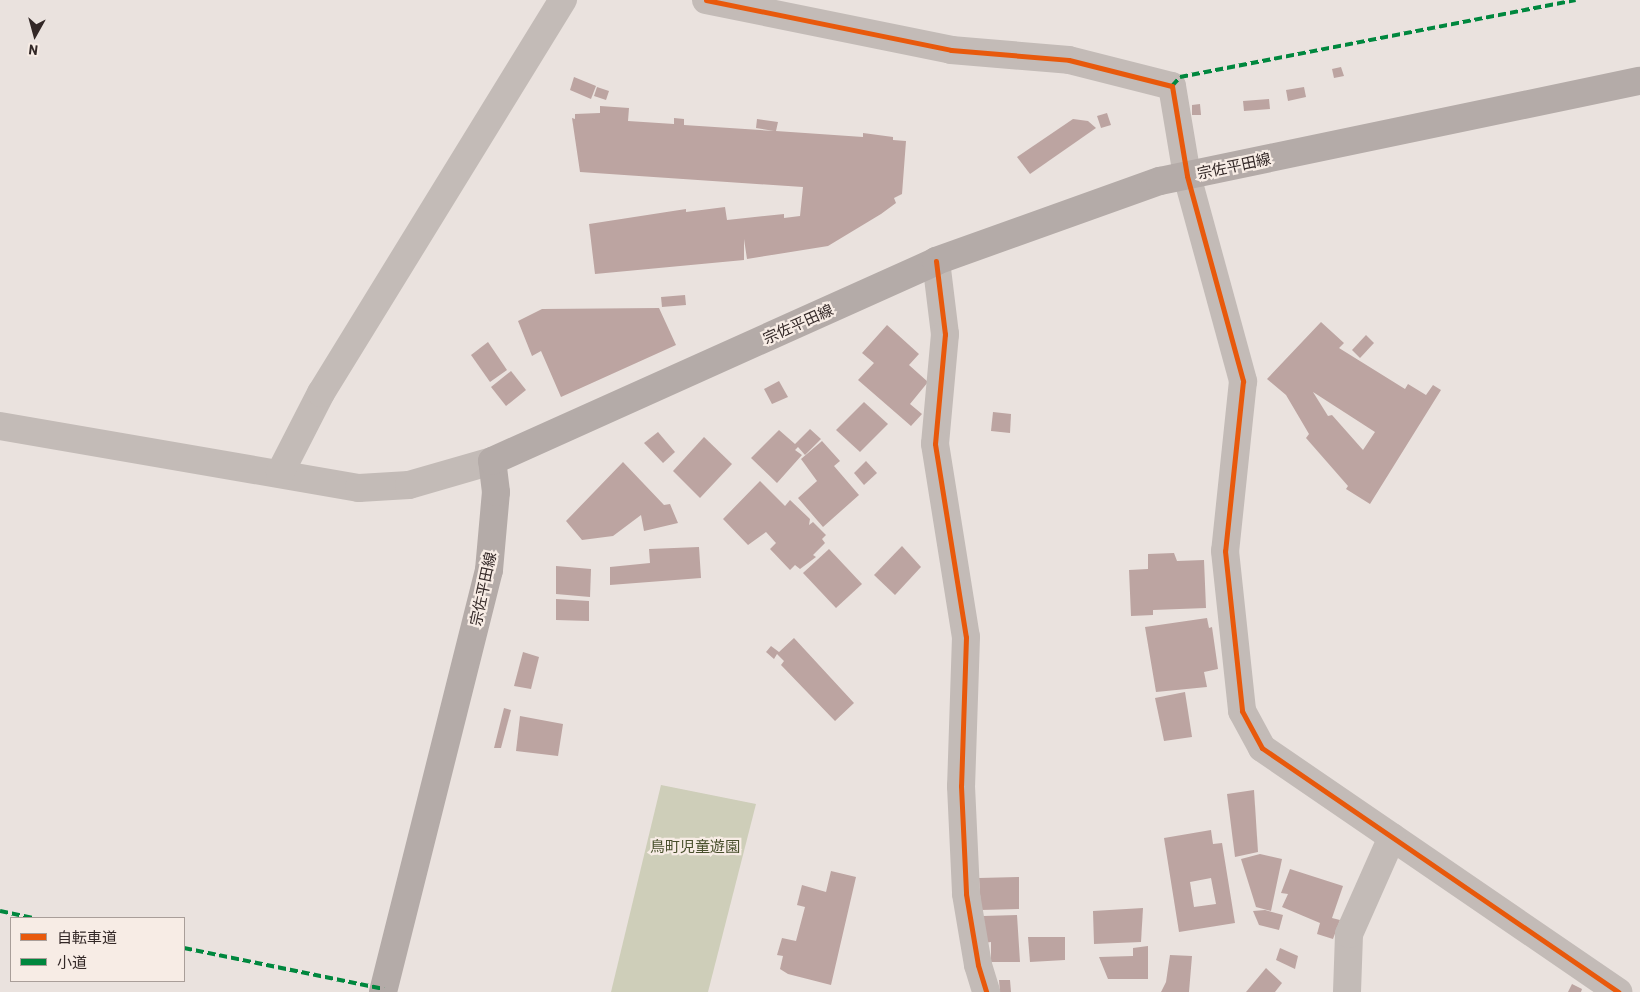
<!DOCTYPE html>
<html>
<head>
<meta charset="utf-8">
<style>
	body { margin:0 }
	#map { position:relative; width:1640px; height:992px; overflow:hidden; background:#eae2de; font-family:Barlow,"Noto Sans JP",sans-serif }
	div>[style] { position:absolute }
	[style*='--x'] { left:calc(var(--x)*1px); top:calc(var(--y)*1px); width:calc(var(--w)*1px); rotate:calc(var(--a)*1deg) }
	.green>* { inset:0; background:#ceceb9 }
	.building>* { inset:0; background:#bca4a1 }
	.minor>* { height:28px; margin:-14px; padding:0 14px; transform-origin:14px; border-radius:14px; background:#c3bbb7 }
	.tertiary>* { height:28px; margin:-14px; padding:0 14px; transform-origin:14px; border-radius:14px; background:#c3bbb7 }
	.secondary>* { height:28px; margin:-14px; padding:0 14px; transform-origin:14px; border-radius:14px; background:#b4aba8 }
	.quiet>* { height:4px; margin-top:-2px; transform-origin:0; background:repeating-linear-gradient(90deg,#00873e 0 8px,transparent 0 12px) }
	.cycleway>* { height:5px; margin:-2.5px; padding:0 2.5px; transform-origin:2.5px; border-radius:2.5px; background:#e8590c }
	span { translate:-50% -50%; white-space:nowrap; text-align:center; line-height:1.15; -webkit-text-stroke:4.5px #f7ece5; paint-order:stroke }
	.street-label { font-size:15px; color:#332827 }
	.park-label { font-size:15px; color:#484f2c }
	.legend { position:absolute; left:10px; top:917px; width:175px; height:65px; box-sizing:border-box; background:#f7ece5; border:1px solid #a99e99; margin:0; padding:6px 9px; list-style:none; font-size:15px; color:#332827 }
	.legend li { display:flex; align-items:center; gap:10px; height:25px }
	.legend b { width:25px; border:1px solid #a99e99 }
	.north { position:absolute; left:10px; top:10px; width:50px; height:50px; -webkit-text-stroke:4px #f7ece5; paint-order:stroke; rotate:187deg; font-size:14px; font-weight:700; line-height:20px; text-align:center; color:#332827 }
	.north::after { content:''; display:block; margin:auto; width:18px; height:22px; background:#332827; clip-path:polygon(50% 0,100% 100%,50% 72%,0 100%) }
</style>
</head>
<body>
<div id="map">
	<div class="green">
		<div style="clip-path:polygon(661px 785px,756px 804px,708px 992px,611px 992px)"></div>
	</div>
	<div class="building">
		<div style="clip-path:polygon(1341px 67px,1344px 76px,1334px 78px,1332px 69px)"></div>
		<div style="clip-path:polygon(574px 77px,596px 86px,591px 99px,570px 90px)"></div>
		<div style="clip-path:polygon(597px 87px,609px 91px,606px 100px,594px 96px)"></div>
		<div style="clip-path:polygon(1304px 87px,1306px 97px,1288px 101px,1286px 90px)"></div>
		<div style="clip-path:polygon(1269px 99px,1270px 109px,1244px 111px,1243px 101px)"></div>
		<div style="clip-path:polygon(1200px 104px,1201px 115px,1192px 115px,1192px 105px)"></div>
		<div style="clip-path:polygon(600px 106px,629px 108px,628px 121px,674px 124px,674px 118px,684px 119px,684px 125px,774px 131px,756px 128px,757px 119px,778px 122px,776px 131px,863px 137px,863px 133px,893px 137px,893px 140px,906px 141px,902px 194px,894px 198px,896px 203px,881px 214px,828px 246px,747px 259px,744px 239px,744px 260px,595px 274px,589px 224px,686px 209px,686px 212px,725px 207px,727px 220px,784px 214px,784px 218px,800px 216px,803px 187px,580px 172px,572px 118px,575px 119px,575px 114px,600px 113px)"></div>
		<div style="clip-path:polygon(1107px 113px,1111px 125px,1101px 128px,1097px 116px)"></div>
		<div style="clip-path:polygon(1073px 119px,1088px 121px,1096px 128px,1030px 174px,1017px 157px)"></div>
		<div style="clip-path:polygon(685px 295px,686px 305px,662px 307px,661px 297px)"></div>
		<div style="clip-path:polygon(659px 308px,676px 345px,561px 397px,541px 351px,532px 356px,518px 321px,542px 309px)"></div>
		<div style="clip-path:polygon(evenodd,1321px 322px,1344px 343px,1339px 348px,1405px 389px,1408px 384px,1426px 395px,1433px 385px,1441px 390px,1370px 504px,1346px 489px,1348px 486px,1306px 438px,1309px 434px,1286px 395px,1267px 379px,1321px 322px,1313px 392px,1375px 432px,1363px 450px,1332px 415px,1328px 416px,1313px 392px)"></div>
		<div style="clip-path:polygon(887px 325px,919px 354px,909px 365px,928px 382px,910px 404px,922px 414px,911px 426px,858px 380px,874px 363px,862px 353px)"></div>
		<div style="clip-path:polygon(1366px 335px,1374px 343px,1360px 358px,1352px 350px)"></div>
		<div style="clip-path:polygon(488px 342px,507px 370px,490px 382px,471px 355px)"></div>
		<div style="clip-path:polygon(511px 371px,526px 390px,506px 406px,491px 387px)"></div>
		<div style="clip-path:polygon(779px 381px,788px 397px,772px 404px,764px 389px)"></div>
		<div style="clip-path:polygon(864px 402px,888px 424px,860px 452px,836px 430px)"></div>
		<div style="clip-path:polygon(993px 412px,1011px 414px,1010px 433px,991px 431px)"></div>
		<div style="clip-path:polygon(810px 429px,821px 439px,805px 455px,798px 447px,795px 450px,802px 455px,777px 483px,751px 458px,779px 430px,795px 444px)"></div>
		<div style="clip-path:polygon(658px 432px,675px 452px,663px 463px,644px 443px)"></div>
		<div style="clip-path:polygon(704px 437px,732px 464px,700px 498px,673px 471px)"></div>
		<div style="clip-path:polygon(822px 441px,840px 461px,834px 466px,859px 495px,823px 527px,798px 498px,817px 481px,801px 459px)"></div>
		<div style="clip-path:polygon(866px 461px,877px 473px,864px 485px,854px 473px)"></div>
		<div style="clip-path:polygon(623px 462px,664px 505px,670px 504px,678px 523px,644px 531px,641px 515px,613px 536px,582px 540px,566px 521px)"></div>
		<div style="clip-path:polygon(760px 481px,785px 506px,790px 500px,810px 519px,809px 525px,813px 522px,826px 535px,822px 539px,825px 543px,813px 555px,816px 557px,800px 569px,795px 565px,790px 570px,770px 549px,776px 543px,766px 532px,748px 545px,723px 519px)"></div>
		<div style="clip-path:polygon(902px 546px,921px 567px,895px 595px,874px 575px)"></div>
		<div style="clip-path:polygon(699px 547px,701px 578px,610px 585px,610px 567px,650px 563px,649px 549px)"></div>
		<div style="clip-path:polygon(829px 549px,862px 584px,836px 608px,803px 573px)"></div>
		<div style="clip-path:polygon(1174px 553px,1177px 561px,1204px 560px,1206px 608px,1153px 610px,1153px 615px,1131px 616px,1129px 570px,1148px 569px,1148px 554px)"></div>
		<div style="clip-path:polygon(556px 566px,591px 569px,590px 597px,556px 594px)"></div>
		<div style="clip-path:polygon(556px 599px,589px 601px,589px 621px,556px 620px)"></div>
		<div style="clip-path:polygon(1207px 618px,1209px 628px,1212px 627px,1218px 669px,1204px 672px,1207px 687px,1156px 692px,1145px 627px)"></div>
		<div style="clip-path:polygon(794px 638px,854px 703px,835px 721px,781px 665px,784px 661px,777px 654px,774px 659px,766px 652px,771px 646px,779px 652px)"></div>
		<div style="clip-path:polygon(523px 652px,539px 657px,531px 689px,514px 686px)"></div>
		<div style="clip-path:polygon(1185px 692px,1192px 737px,1164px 741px,1155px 698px)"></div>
		<div style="clip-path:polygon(504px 708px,511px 710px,501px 748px,494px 748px)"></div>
		<div style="clip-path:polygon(520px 716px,563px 724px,558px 756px,516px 751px)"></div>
		<div style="clip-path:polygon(1254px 790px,1258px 852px,1235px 857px,1227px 794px)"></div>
		<div style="clip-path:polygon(evenodd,1211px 830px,1213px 844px,1222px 843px,1235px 923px,1179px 932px,1164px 838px,1211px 830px,1211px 878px,1216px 904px,1194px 907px,1190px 882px,1211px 878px)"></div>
		<div style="clip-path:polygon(1260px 854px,1282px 859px,1271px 911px,1256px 907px,1241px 859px)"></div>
		<div style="clip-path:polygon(1290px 869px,1343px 886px,1332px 918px,1340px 920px,1333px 939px,1317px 934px,1320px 923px,1282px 907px,1288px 894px,1281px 893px)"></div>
		<div style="clip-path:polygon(831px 871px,856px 877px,831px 985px,788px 974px,780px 969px,783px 956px,777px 955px,782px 938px,796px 941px,805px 907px,797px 905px,802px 885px,826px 892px)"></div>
		<div style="clip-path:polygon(1019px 877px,1019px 909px,981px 910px,979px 878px)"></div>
		<div style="clip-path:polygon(1143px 908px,1141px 942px,1094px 944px,1093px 911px)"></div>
		<div style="clip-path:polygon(1265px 910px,1283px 915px,1279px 930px,1259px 925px,1253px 911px)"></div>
		<div style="clip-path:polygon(1017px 915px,1020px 962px,991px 962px,991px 942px,983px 943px,983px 916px)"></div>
		<div style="clip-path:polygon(1028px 937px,1065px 937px,1065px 960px,1030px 962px)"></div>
		<div style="clip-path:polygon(1148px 946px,1148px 979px,1108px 979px,1099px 957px,1133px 956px,1133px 948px)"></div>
		<div style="clip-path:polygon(1280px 948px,1298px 956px,1295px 969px,1276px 960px)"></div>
		<div style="clip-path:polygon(1170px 955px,1192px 956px,1189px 992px,1161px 992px,1166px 982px)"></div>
		<div style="clip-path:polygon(1266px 968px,1282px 983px,1275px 992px,1246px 992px)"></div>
		<div style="clip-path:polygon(999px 980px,1010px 980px,1011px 992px,1000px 992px)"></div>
		<div style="clip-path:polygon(1572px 984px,1582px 989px,1581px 992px,1568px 992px)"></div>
	</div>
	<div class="minor">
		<div style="--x:706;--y:0;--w:250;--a:11.5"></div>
		<div style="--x:951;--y:50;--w:118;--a:4.8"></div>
		<div style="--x:1069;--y:60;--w:106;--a:14.2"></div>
		<div style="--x:1172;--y:86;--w:91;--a:80.5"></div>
		<div style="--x:1187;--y:176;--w:213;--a:74.7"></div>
		<div style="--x:1243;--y:381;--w:171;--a:96"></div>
		<div style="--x:1225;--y:551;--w:161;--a:83.9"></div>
		<div style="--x:1242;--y:711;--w:42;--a:61.6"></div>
		<div style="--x:1262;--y:748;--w:432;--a:34.4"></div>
		<div style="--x:936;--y:261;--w:74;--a:83"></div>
		<div style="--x:945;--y:334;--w:110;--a:95.2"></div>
		<div style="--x:935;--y:444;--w:195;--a:80.9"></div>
		<div style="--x:966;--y:637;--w:149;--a:91.9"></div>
		<div style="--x:961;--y:786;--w:108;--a:87.3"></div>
		<div style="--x:966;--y:894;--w:72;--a:80.4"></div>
		<div style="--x:978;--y:965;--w:28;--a:73"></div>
		<div style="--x:1347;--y:992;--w:58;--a:-88"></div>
		<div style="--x:1349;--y:934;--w:106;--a:-66.1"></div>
	</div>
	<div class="tertiary">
		<div style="--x:0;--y:426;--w:364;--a:9.8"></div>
		<div style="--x:359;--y:488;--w:50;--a:-3.4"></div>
		<div style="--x:409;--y:485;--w:86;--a:-16.1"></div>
		<div style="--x:280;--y:473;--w:90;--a:-62.9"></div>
		<div style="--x:321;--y:393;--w:462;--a:-58.4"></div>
	</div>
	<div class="secondary">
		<div style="--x:383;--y:992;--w:435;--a:-75.9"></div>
		<div style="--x:489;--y:570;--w:78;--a:-84.9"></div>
		<div style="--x:496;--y:492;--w:31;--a:-97"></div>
		<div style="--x:492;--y:461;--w:487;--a:-24.2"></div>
		<div style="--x:936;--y:261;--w:238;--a:-19.7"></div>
		<div style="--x:1160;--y:181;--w:490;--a:-11.8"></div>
	</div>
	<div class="quiet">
		<div style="--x:1172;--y:86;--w:12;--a:-48"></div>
		<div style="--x:1180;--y:77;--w:403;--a:-11"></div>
		<div style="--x:0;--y:911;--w:35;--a:12"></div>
		<div style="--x:184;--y:948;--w:204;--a:11.6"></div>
	</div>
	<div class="cycleway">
		<div style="--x:706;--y:0;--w:250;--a:11.5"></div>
		<div style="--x:951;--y:50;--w:118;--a:4.8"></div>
		<div style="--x:1069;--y:60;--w:106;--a:14.2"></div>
		<div style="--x:1172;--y:86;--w:91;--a:80.5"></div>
		<div style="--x:1187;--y:176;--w:213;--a:74.7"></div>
		<div style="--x:1243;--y:381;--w:171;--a:96"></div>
		<div style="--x:1225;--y:551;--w:161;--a:83.9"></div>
		<div style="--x:1242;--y:711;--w:42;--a:61.6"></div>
		<div style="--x:1262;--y:748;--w:432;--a:34.4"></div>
		<div style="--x:936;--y:261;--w:74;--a:83"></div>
		<div style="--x:945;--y:334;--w:110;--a:95.2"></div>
		<div style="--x:935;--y:444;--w:195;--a:80.9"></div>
		<div style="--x:966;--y:637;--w:149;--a:91.9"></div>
		<div style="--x:961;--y:786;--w:108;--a:87.3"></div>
		<div style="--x:966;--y:894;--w:72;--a:80.4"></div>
		<div style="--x:978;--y:965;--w:28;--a:73"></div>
	</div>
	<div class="street-label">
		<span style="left:1234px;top:166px;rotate:-12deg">宗佐平田線</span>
		<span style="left:798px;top:324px;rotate:-24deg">宗佐平田線</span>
		<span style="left:483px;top:589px;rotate:-78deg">宗佐平田線</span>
	</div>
	<div class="park-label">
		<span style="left:695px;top:847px">鳥町児童遊園</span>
	</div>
	<ul class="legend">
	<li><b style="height:6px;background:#e8590c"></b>自転車道</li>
	<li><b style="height:6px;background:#00873e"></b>小道</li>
	</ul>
	<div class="north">N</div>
</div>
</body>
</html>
